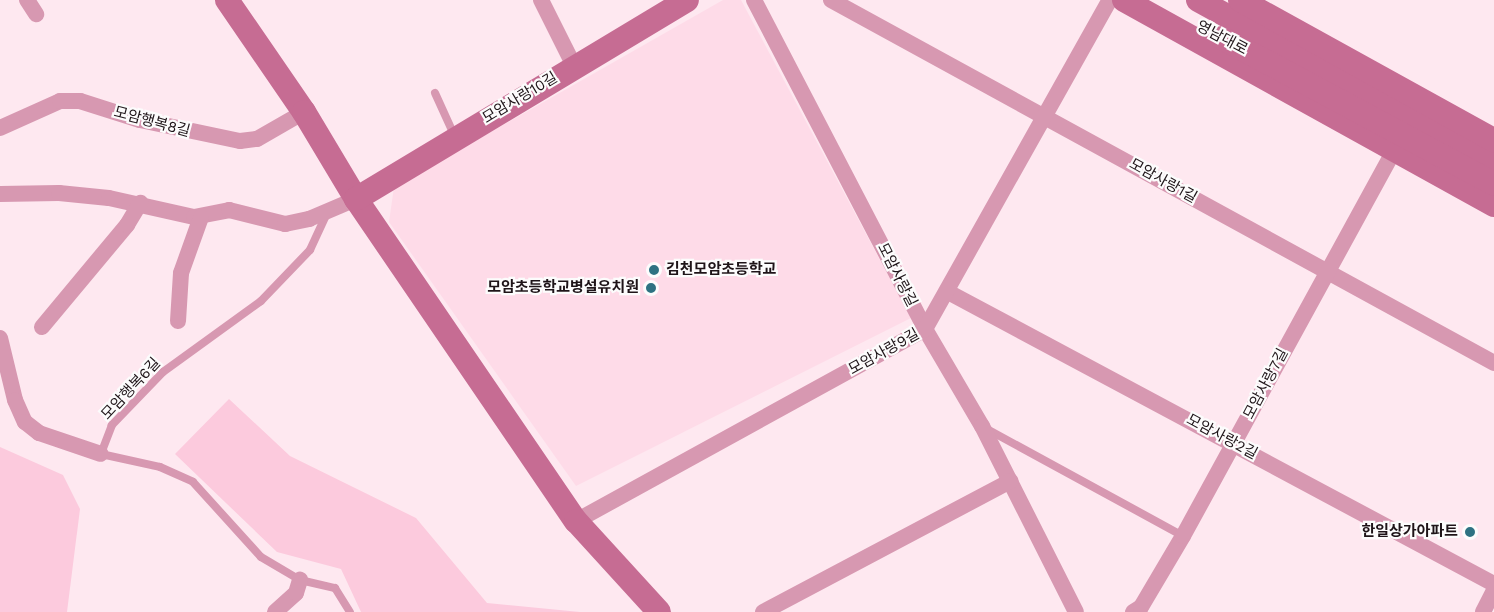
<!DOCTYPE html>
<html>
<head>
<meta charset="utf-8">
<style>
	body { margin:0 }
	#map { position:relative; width:1494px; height:612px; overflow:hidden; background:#fee8f0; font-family:"Work Sans","Noto Sans KR",sans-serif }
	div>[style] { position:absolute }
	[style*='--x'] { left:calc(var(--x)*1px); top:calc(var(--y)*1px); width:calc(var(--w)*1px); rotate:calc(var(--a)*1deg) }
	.built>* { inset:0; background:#fedbe8 }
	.green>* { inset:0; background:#fccadd }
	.lane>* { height:8px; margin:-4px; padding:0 4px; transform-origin:4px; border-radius:4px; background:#d798b1 }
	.street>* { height:16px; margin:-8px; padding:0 8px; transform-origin:8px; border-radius:8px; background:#d798b1 }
	.secondary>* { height:24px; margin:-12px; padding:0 12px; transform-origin:12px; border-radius:12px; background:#c66c93 }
	.dots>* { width:16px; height:16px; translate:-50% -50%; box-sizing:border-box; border:3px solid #fcfcfc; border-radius:50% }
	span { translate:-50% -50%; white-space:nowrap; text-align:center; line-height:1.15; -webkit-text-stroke:4.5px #fcfcfc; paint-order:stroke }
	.street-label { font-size:15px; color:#1e1418 }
	.poi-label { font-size:15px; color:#1e1418; font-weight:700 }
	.left { translate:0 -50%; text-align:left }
	.right { translate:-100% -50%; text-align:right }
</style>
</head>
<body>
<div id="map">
	<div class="built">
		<div style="clip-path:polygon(723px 0,741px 0,911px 318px,576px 486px,389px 222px,394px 187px)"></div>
	</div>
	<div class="green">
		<div style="clip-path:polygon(229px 399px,290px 456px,416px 518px,487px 603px,580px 612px,361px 612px,341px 569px,277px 552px,175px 454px)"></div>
		<div style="clip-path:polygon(0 447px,63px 475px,80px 509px,67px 612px,0 612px)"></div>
	</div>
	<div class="lane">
		<div style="--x:435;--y:93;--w:48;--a:65.6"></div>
		<div style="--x:328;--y:211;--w:43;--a:114.8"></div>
		<div style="--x:310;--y:250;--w:71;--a:133.9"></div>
		<div style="--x:261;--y:301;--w:121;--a:144.1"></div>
		<div style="--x:163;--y:372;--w:74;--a:133.9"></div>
		<div style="--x:112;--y:425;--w:31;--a:111"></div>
		<div style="--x:101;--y:454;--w:60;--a:12.4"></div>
		<div style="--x:160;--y:467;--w:36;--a:24"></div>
		<div style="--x:193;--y:482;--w:101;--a:47.8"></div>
		<div style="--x:261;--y:557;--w:45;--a:30.5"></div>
		<div style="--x:300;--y:580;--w:36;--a:13"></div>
		<div style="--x:335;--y:588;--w:28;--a:58"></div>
		<div style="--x:985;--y:428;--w:226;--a:28.6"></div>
	</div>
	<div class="street">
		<div style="--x:27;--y:0;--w:17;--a:57"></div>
		<div style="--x:541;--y:0;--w:74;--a:63.4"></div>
		<div style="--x:754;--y:0;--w:371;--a:62.5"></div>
		<div style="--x:925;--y:329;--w:113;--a:59.6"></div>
		<div style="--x:982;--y:426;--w:208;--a:63.2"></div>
		<div style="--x:831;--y:0;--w:756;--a:28.7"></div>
		<div style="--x:0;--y:128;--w:66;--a:-24.2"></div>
		<div style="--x:60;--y:101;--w:20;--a:0"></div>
		<div style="--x:80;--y:101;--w:63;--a:17.6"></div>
		<div style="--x:140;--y:120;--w:102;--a:11.9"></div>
		<div style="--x:240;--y:141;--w:17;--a:-7"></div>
		<div style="--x:257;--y:139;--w:54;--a:-29.9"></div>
		<div style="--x:0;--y:194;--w:59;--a:-1"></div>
		<div style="--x:59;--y:193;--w:50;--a:5.7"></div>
		<div style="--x:109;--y:198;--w:87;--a:12.6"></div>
		<div style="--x:194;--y:217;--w:36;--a:-11"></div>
		<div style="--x:229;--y:210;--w:58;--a:14"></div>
		<div style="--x:285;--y:224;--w:25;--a:-12"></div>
		<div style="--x:309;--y:219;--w:51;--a:-23.1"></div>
		<div style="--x:948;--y:292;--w:619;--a:28.14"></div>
		<div style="--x:178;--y:321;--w:48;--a:-86.4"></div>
		<div style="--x:181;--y:273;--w:59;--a:-70.3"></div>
		<div style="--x:42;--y:327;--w:133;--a:-50.2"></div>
		<div style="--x:127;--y:225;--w:26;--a:-59"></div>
		<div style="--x:0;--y:338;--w:64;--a:76.4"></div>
		<div style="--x:15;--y:400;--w:24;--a:66"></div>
		<div style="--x:25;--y:422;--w:18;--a:38"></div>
		<div style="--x:39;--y:433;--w:65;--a:18.7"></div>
		<div style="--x:576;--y:521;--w:398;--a:-28.8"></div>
		<div style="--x:925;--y:329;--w:377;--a:-60.7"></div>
		<div style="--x:275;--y:612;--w:28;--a:-42"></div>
		<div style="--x:296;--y:593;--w:14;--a:-73"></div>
		<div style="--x:763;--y:612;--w:280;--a:-27.9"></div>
		<div style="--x:1133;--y:612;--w:9;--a:-32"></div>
		<div style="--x:1141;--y:607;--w:82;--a:-59.4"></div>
		<div style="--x:1183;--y:536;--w:439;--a:-61.3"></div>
		<div style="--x:1483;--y:612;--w:25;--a:-63"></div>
	</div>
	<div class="secondary">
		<div style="--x:227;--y:0;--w:136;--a:55.5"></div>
		<div style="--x:304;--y:112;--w:101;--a:59.1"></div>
		<div style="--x:356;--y:199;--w:390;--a:55.7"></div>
		<div style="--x:576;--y:521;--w:123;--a:47.6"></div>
		<div style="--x:1124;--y:0;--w:423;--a:29"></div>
		<div style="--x:1198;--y:0;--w:337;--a:28.7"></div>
		<div style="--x:1240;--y:0;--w:290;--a:28.9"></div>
		<div style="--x:1222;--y:38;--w:309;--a:28.2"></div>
		<div style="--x:356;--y:199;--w:386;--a:-31"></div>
	</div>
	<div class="dots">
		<div style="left:654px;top:270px;background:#2e7282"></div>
		<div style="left:651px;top:288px;background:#2e7282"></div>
		<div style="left:1470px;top:532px;background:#2e7282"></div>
	</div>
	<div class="street-label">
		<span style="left:1222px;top:38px;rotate:28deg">영남대로</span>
		<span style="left:520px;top:98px;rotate:-31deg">모암사랑10길</span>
		<span style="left:152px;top:122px;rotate:15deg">모암행복8길</span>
		<span style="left:1163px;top:181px;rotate:29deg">모암사랑1길</span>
		<span style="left:897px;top:275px;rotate:63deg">모암사랑길</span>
		<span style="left:884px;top:352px;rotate:-29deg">모암사랑9길</span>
		<span style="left:1266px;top:384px;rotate:-62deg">모암사랑7길</span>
		<span style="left:131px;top:389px;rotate:-47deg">모암행복6길</span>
		<span style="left:1222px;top:437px;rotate:28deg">모암사랑2길</span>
	</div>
	<div class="poi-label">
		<span class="left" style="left:666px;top:270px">김천모암초등학교</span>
		<span class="right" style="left:639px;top:288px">모암초등학교병설유치원</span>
		<span class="right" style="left:1458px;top:532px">한일상가아파트</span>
	</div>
</div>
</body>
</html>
